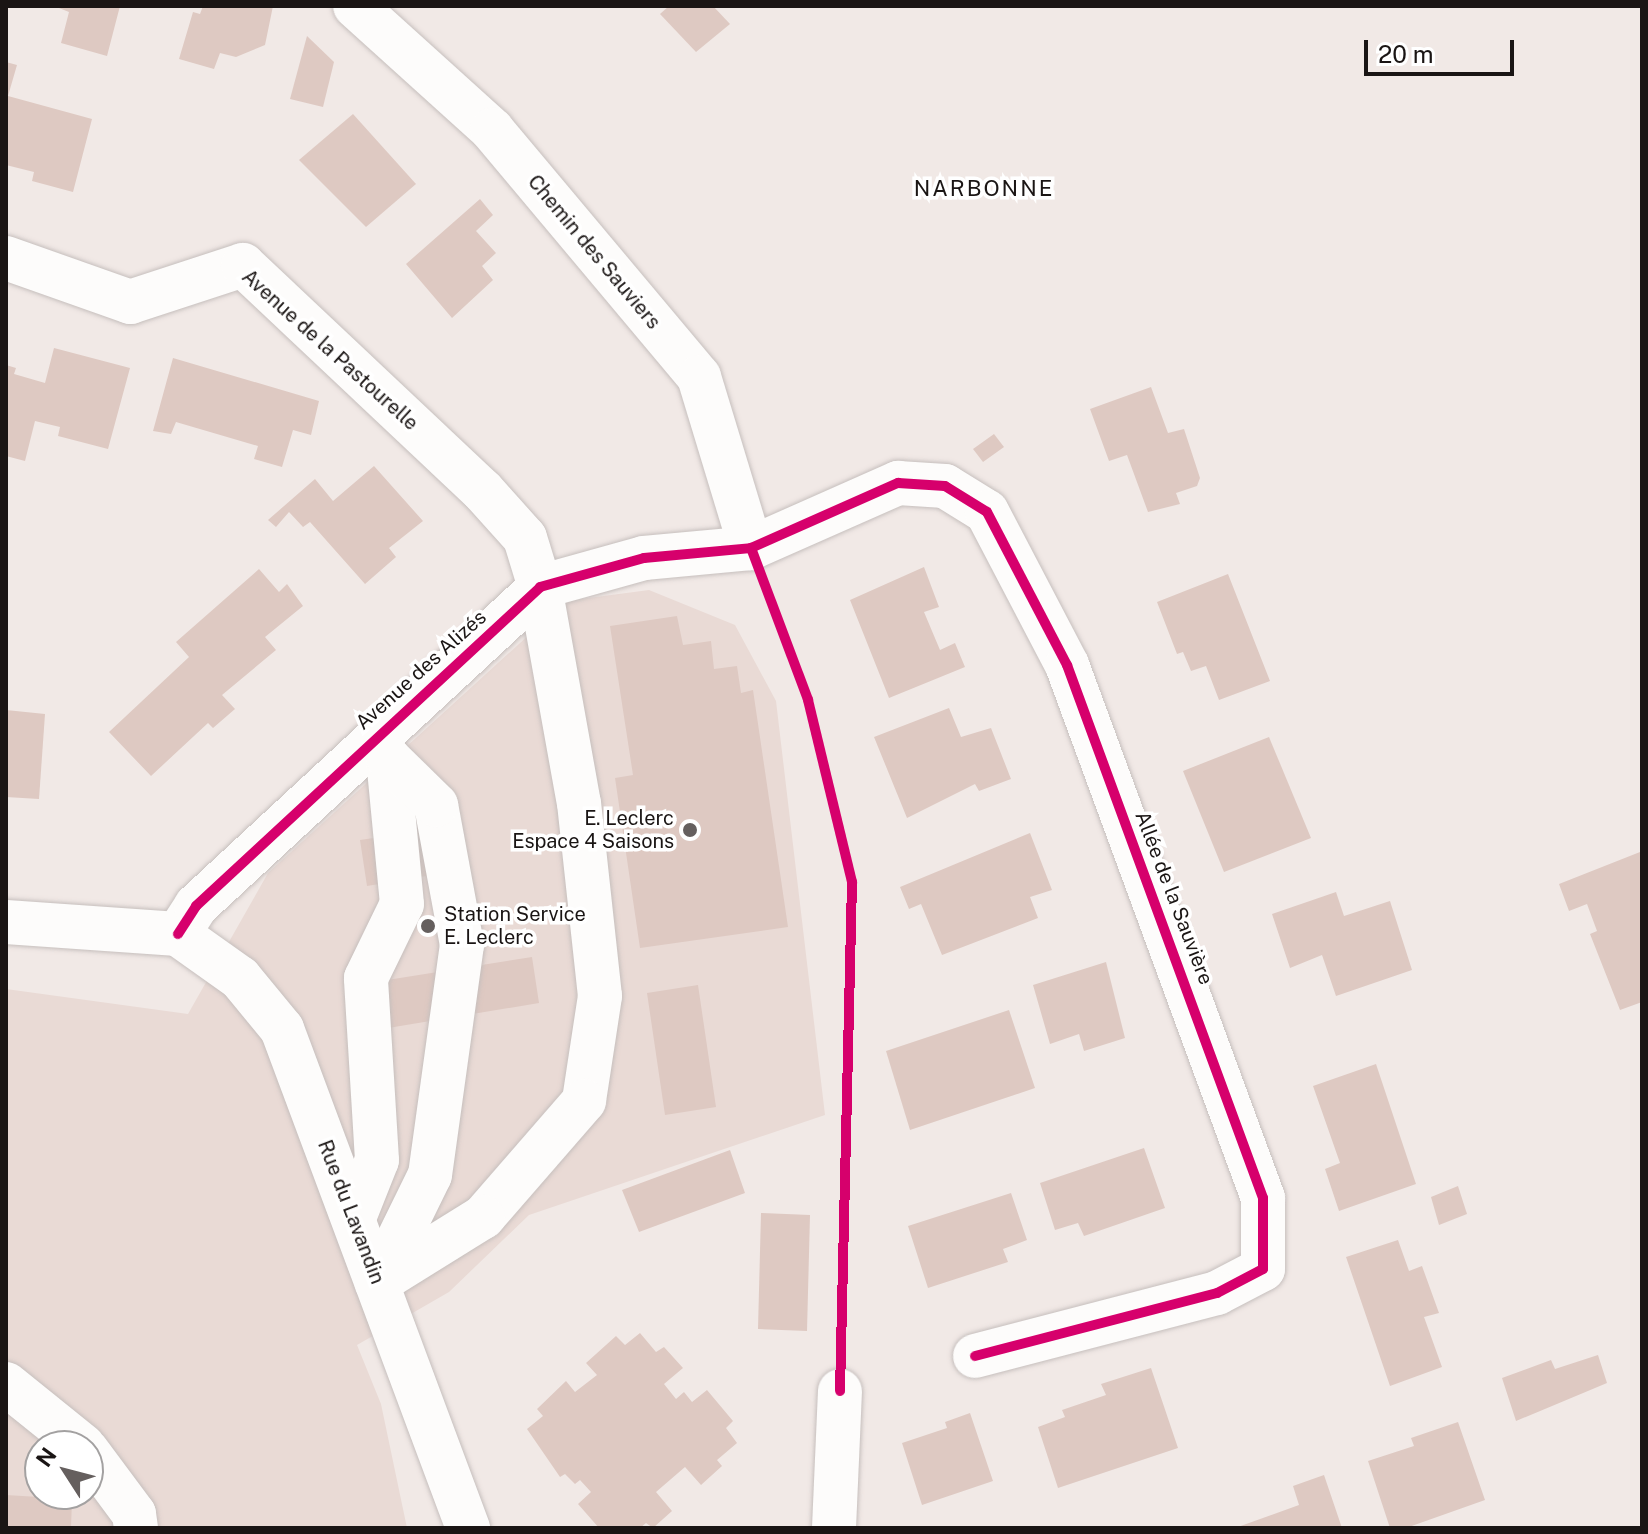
<!DOCTYPE html>
<html>
<head>
<meta charset="utf-8">
<style>
	body { margin:0 }
	#map { position:relative; width:1648px; height:1534px; overflow:hidden; background:#f1e9e6; font-family:"Public Sans",sans-serif }
	div>[style] { position:absolute }
	[style*='--x'] { left:calc(var(--x)*1px); top:calc(var(--y)*1px); width:calc(var(--w)*1px); rotate:calc(var(--a)*1deg) }
	.built>* { inset:0; background:#e9dad5 }
	.building>* { inset:0; background:#dec9c2 }
	.roads { filter:drop-shadow(0 0 2px #c6bfbd) drop-shadow(0 0 2px #c6bfbd) }
	.minor>* { height:44px; margin:-22px; padding:0 22px; transform-origin:22px; border-radius:22px; background:#fdfcfb }
	.cycleway>* { height:10px; margin:-5px; padding:0 5px; transform-origin:5px; border-radius:5px; background:#d6006c }
	.dots>* { width:22px; height:22px; translate:-50% -50%; box-sizing:border-box; border:4px solid #fff; border-radius:50% }
	span { translate:-50% -50%; white-space:nowrap; text-align:center; line-height:1.15; -webkit-text-stroke:7px #fff; paint-order:stroke }
	.street-label { font-size:20px; color:#1a1514 }
	.poi-label { font-size:20px; color:#1a1514 }
	.right { translate:-100% -50%; text-align:right }
	.left { translate:0 -50%; text-align:left }
	.neighbourhood-label { font-size:22px; color:#1a1514; letter-spacing:2px }
	.frame { position:absolute; inset:0; border:8px solid #1a1514; pointer-events:none }
	.north { position:absolute; left:24px; top:1430px; width:80px; height:80px; box-sizing:border-box; background:#fff; border:2px solid #a3a1a1; border-radius:50%; rotate:306deg; font-size:22px; font-weight:700; line-height:32px; text-align:center; color:#1a1514 }
	.north::after { content:''; display:block; margin:auto; width:28px; height:36px; background:#655f5e; clip-path:polygon(50% 0,100% 100%,50% 72%,0 100%) }
	.scale { position:absolute; left:1364px; top:40px; width:150px; height:36px; box-sizing:border-box; border:4px solid #1a1514; border-top:0; padding-left:10px; font-size:24px; line-height:28px; white-space:nowrap; color:#1a1514; -webkit-text-stroke:6px #fff; paint-order:stroke }
</style>
</head>
<body>
<div id="map">
	<div class="built">
		<div style="clip-path:polygon(evenodd,649px 590px,735px 625px,776px 701px,825px 1115px,529px 1215px,449px 1292px,357px 1345px,381px 1404px,407px 1528px,6px 1528px,6px 989px,188px 1014px,268px 873px,566px 601px,649px 590px,40px 1446px,88px 1446px,88px 1494px,40px 1494px,40px 1446px)"></div>
	</div>
	<div class="building">
		<div style="clip-path:polygon(54px 6px,120px 6px,107px 56px,61px 43px,69px 12px)"></div>
		<div style="clip-path:polygon(203px 6px,273px 6px,265px 45px,236px 57px,220px 53px,214px 69px,179px 59px,193px 12px,200px 14px)"></div>
		<div style="clip-path:polygon(669px 6px,713px 6px,730px 24px,696px 52px,660px 14px)"></div>
		<div style="clip-path:polygon(307px 36px,334px 62px,323px 107px,290px 99px)"></div>
		<div style="clip-path:polygon(6px 62px,17px 65px,8px 96px,92px 119px,73px 192px,32px 181px,34px 172px,6px 165px)"></div>
		<div style="clip-path:polygon(353px 114px,416px 184px,366px 227px,299px 160px)"></div>
		<div style="clip-path:polygon(480px 199px,493px 215px,476px 231px,496px 253px,482px 266px,493px 280px,452px 318px,406px 264px)"></div>
		<div style="clip-path:polygon(54px 348px,130px 368px,108px 449px,58px 436px,60px 427px,35px 421px,25px 461px,6px 456px,6px 365px,16px 368px,14px 374px,45px 383px)"></div>
		<div style="clip-path:polygon(173px 358px,319px 401px,311px 435px,293px 430px,282px 467px,254px 459px,258px 446px,176px 422px,171px 434px,153px 431px)"></div>
		<div style="clip-path:polygon(1151px 387px,1168px 433px,1184px 429px,1200px 478px,1197px 486px,1176px 493px,1180px 504px,1148px 512px,1127px 455px,1109px 461px,1090px 409px)"></div>
		<div style="clip-path:polygon(994px 434px,1004px 447px,983px 462px,973px 449px)"></div>
		<div style="clip-path:polygon(374px 466px,423px 521px,389px 548px,396px 557px,365px 584px,310px 522px,303px 527px,289px 512px,276px 527px,268px 520px,315px 479px,333px 501px)"></div>
		<div style="clip-path:polygon(924px 567px,939px 607px,924px 612px,940px 650px,955px 643px,965px 667px,889px 698px,850px 600px)"></div>
		<div style="clip-path:polygon(259px 569px,279px 592px,287px 584px,303px 606px,265px 637px,276px 650px,222px 695px,235px 709px,213px 728px,208px 723px,151px 776px,109px 732px,189px 657px,176px 642px)"></div>
		<div style="clip-path:polygon(1228px 574px,1270px 681px,1219px 700px,1206px 666px,1191px 671px,1183px 652px,1177px 654px,1157px 602px)"></div>
		<div style="clip-path:polygon(677px 616px,683px 645px,711px 641px,714px 669px,737px 666px,741px 693px,753px 690px,788px 927px,640px 948px,615px 778px,633px 775px,610px 626px)"></div>
		<div style="clip-path:polygon(949px 708px,961px 737px,991px 728px,1011px 779px,979px 791px,975px 784px,907px 818px,874px 737px)"></div>
		<div style="clip-path:polygon(6px 710px,45px 714px,39px 799px,6px 797px)"></div>
		<div style="clip-path:polygon(1269px 737px,1311px 838px,1224px 872px,1183px 771px)"></div>
		<div style="clip-path:polygon(441px 828px,450px 872px,367px 886px,360px 840px)"></div>
		<div style="clip-path:polygon(1030px 833px,1052px 890px,1030px 897px,1038px 918px,942px 955px,921px 904px,909px 909px,900px 887px)"></div>
		<div style="clip-path:polygon(1640px 852px,1642px 1002px,1620px 1010px,1590px 934px,1597px 931px,1587px 904px,1569px 911px,1559px 884px)"></div>
		<div style="clip-path:polygon(1336px 892px,1344px 916px,1390px 901px,1412px 970px,1336px 996px,1322px 955px,1290px 968px,1272px 914px)"></div>
		<div style="clip-path:polygon(532px 957px,539px 1003px,388px 1028px,381px 981px)"></div>
		<div style="clip-path:polygon(1106px 962px,1125px 1038px,1084px 1051px,1079px 1034px,1050px 1044px,1033px 985px)"></div>
		<div style="clip-path:polygon(698px 985px,716px 1107px,665px 1115px,647px 993px)"></div>
		<div style="clip-path:polygon(1009px 1010px,1035px 1088px,910px 1130px,886px 1051px)"></div>
		<div style="clip-path:polygon(1376px 1064px,1416px 1184px,1339px 1211px,1325px 1169px,1340px 1163px,1313px 1086px)"></div>
		<div style="clip-path:polygon(1144px 1148px,1165px 1208px,1084px 1236px,1078px 1223px,1055px 1230px,1040px 1183px)"></div>
		<div style="clip-path:polygon(730px 1150px,745px 1193px,639px 1232px,622px 1190px)"></div>
		<div style="clip-path:polygon(1458px 1186px,1467px 1214px,1439px 1225px,1431px 1197px)"></div>
		<div style="clip-path:polygon(1011px 1193px,1027px 1240px,1003px 1249px,1008px 1262px,928px 1288px,908px 1226px)"></div>
		<div style="clip-path:polygon(761px 1213px,810px 1215px,807px 1331px,758px 1329px)"></div>
		<div style="clip-path:polygon(1398px 1240px,1409px 1271px,1422px 1266px,1439px 1313px,1424px 1317px,1442px 1367px,1390px 1386px,1346px 1257px)"></div>
		<div style="clip-path:polygon(640px 1333px,656px 1352px,664px 1347px,683px 1368px,664px 1384px,676px 1399px,684px 1392px,692px 1402px,707px 1390px,733px 1421px,726px 1428px,737px 1443px,717px 1460px,722px 1466px,701px 1485px,685px 1467px,656px 1492px,672px 1511px,653px 1528px,646px 1523px,640px 1528px,599px 1528px,578px 1504px,591px 1492px,580px 1480px,575px 1484px,565px 1474px,560px 1477px,527px 1429px,543px 1416px,537px 1409px,566px 1381px,575px 1392px,597px 1375px,586px 1363px,616px 1336px,625px 1345px)"></div>
		<div style="clip-path:polygon(1598px 1355px,1607px 1383px,1516px 1421px,1502px 1378px,1551px 1360px,1555px 1369px)"></div>
		<div style="clip-path:polygon(1151px 1368px,1178px 1448px,1058px 1488px,1038px 1427px,1065px 1417px,1062px 1410px,1106px 1395px,1101px 1384px)"></div>
		<div style="clip-path:polygon(970px 1413px,993px 1481px,922px 1505px,902px 1443px,947px 1428px,945px 1422px)"></div>
		<div style="clip-path:polygon(1458px 1422px,1485px 1500px,1406px 1528px,1390px 1528px,1368px 1461px,1414px 1446px,1411px 1438px)"></div>
		<div style="clip-path:polygon(1324px 1475px,1342px 1528px,1235px 1528px,1299px 1505px,1293px 1486px)"></div>
		<div style="clip-path:polygon(6px 1495px,72px 1499px,71px 1528px,6px 1528px)"></div>
	</div>
	<div class="roads">
		<div class="minor">
			<div style="--x:355;--y:6;--w:185;--a:42.1"></div>
			<div style="--x:492;--y:130;--w:322;--a:50"></div>
			<div style="--x:699;--y:377;--w:179;--a:73.1"></div>
			<div style="--x:6;--y:258;--w:132;--a:19.5"></div>
			<div style="--x:130;--y:302;--w:119;--a:-18.1"></div>
			<div style="--x:243;--y:265;--w:328;--a:43.3"></div>
			<div style="--x:482;--y:490;--w:64;--a:48.1"></div>
			<div style="--x:525;--y:538;--w:51;--a:73"></div>
			<div style="--x:540;--y:587;--w:219;--a:79.8"></div>
			<div style="--x:579;--y:803;--w:194;--a:83.8"></div>
			<div style="--x:600;--y:996;--w:106;--a:98.7"></div>
			<div style="--x:584;--y:1101;--w:154;--a:131"></div>
			<div style="--x:483;--y:1217;--w:125;--a:148.1"></div>
			<div style="--x:6;--y:922;--w:172;--a:4"></div>
			<div style="--x:178;--y:934;--w:76;--a:35.4"></div>
			<div style="--x:240;--y:978;--w:66;--a:50.5"></div>
			<div style="--x:282;--y:1029;--w:533;--a:69.56"></div>
			<div style="--x:178;--y:934;--w:33;--a:-57"></div>
			<div style="--x:196;--y:906;--w:469;--a:-42.8"></div>
			<div style="--x:540;--y:587;--w:108;--a:-15.6"></div>
			<div style="--x:644;--y:558;--w:107;--a:-5.3"></div>
			<div style="--x:751;--y:548;--w:161;--a:-23.9"></div>
			<div style="--x:898;--y:483;--w:47;--a:3.7"></div>
			<div style="--x:945;--y:486;--w:49;--a:31.8"></div>
			<div style="--x:987;--y:512;--w:173;--a:62.4"></div>
			<div style="--x:1067;--y:665;--w:568;--a:69.81"></div>
			<div style="--x:1263;--y:1198;--w:71;--a:90"></div>
			<div style="--x:1263;--y:1269;--w:52;--a:152.4"></div>
			<div style="--x:1217;--y:1293;--w:250;--a:165.4"></div>
			<div style="--x:354;--y:1218;--w:62;--a:-68.4"></div>
			<div style="--x:377;--y:1160;--w:182;--a:-93.5"></div>
			<div style="--x:366;--y:978;--w:82;--a:-64.1"></div>
			<div style="--x:402;--y:904;--w:147;--a:-95.5"></div>
			<div style="--x:388;--y:758;--w:12;--a:-132"></div>
			<div style="--x:377;--y:1283;--w:120;--a:-63.9"></div>
			<div style="--x:430;--y:1175;--w:232;--a:-82.1"></div>
			<div style="--x:462;--y:945;--w:142;--a:-100.5"></div>
			<div style="--x:436;--y:805;--w:67;--a:-135.6"></div>
			<div style="--x:6;--y:1384;--w:99;--a:38.8"></div>
			<div style="--x:88;--y:1452;--w:77;--a:53.4"></div>
			<div style="--x:134;--y:1514;--w:14;--a:82"></div>
			<div style="--x:834;--y:1528;--w:137;--a:-87.5"></div>
		</div>
	</div>
	<div class="cycleway">
		<div style="--x:751;--y:548;--w:162;--a:69.4"></div>
		<div style="--x:808;--y:700;--w:187;--a:76.4"></div>
		<div style="--x:852;--y:882;--w:509;--a:91.35"></div>
		<div style="--x:178;--y:934;--w:33;--a:-57"></div>
		<div style="--x:196;--y:906;--w:469;--a:-42.8"></div>
		<div style="--x:540;--y:587;--w:108;--a:-15.6"></div>
		<div style="--x:644;--y:558;--w:107;--a:-5.3"></div>
		<div style="--x:751;--y:548;--w:161;--a:-23.9"></div>
		<div style="--x:898;--y:483;--w:47;--a:3.7"></div>
		<div style="--x:945;--y:486;--w:49;--a:31.8"></div>
		<div style="--x:987;--y:512;--w:173;--a:62.4"></div>
		<div style="--x:1067;--y:665;--w:568;--a:69.81"></div>
		<div style="--x:1263;--y:1198;--w:71;--a:90"></div>
		<div style="--x:1263;--y:1269;--w:52;--a:152.4"></div>
		<div style="--x:1217;--y:1293;--w:250;--a:165.4"></div>
	</div>
	<div class="dots">
		<div style="left:690px;top:830px;background:#655f5e"></div>
		<div style="left:428px;top:926px;background:#655f5e"></div>
	</div>
	<div class="street-label">
		<span style="left:594px;top:252px;rotate:50deg">Chemin des Sauviers</span>
		<span style="left:330px;top:350px;rotate:42deg">Avenue de la Pastourelle</span>
		<span style="left:421px;top:670px;rotate:-42deg">Avenue des Alizés</span>
		<span style="left:1174px;top:898px;rotate:69deg">Allée de la Sauvière</span>
		<span style="left:351px;top:1212px;rotate:69deg">Rue du Lavandin</span>
	</div>
	<div class="poi-label">
		<span class="right" style="left:674px;top:830px">E. Leclerc<br>Espace 4 Saisons</span>
		<span class="left" style="left:444px;top:926px">Station Service<br>E. Leclerc</span>
	</div>
	<div class="neighbourhood-label">
		<span style="left:984px;top:189px">NARBONNE</span>
	</div>
	<div class="frame"></div>
	<div class="north">N</div>
	<div class="scale">20 m</div>
</div>
</body>
</html>
